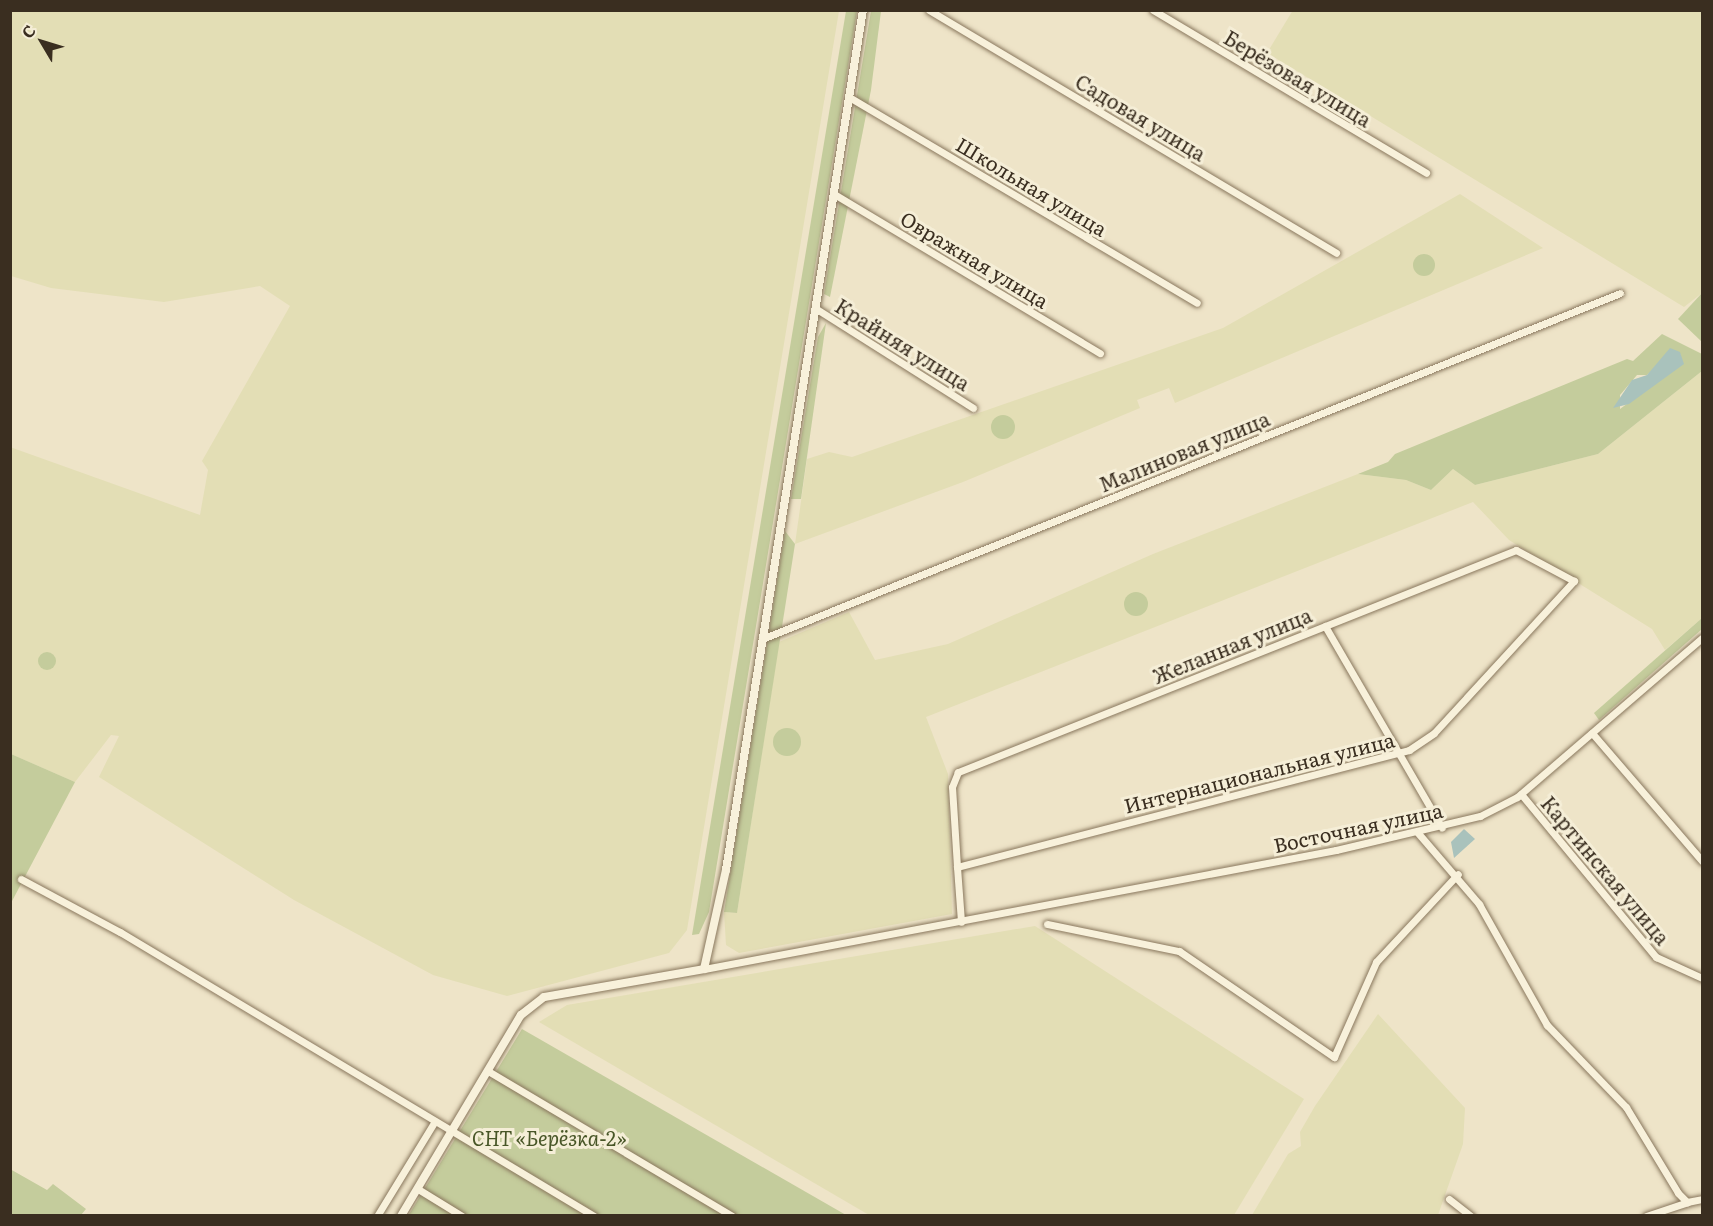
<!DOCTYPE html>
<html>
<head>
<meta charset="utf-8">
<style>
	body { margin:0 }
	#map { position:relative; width:1713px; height:1226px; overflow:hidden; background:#eee4c8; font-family:Literata,serif }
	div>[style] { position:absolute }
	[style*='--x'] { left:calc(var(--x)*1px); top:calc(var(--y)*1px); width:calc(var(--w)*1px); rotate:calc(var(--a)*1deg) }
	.farmland>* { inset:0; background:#e3deb5 }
	.green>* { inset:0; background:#c4cc9c }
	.round { border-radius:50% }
	.water>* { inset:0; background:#a9c2bc }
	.roads { filter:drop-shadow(0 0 2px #89775d) drop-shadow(0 0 2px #89775d) }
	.minor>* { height:7px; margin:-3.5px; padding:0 3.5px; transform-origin:3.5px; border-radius:3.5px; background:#f8f1db }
	.tertiary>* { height:8px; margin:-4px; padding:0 4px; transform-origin:4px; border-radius:4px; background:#f8f1db }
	span { translate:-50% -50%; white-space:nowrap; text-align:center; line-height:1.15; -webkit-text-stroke:6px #f5eed7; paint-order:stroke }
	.street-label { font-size:20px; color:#3a2e20 }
	.park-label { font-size:20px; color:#485627; font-style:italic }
	.frame { position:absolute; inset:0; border:12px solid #3a2e20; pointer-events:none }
	.north { position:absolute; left:12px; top:12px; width:60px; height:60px; -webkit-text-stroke:4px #f5eed7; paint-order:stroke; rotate:308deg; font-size:16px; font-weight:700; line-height:24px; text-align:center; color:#3a2e20 }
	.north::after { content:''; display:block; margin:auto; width:21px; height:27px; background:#3a2e20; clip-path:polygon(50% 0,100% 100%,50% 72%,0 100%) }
</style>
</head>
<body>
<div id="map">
	<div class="farmland">
		<div style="clip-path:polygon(1293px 10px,1702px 11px,1702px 293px,1684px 307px,1267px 53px)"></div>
		<div style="clip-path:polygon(11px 11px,839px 11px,687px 930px,669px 953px,507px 996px,433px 975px,294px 900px,99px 777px,119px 736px,111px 735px,75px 782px,11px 754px,10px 447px,200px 515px,208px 470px,202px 461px,290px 306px,260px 286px,164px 302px,51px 288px,11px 276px)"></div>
		<div style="clip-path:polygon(1460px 194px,1543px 248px,1175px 403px,1169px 388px,1137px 400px,1140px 408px,963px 482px,795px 544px,807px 459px,829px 452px,852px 457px,1223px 328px)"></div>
		<div style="clip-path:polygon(1702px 371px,1702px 618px,1665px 650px,1652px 629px,1509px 540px,1473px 502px,926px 717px,948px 774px,952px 914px,739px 953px,726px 945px,724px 912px,737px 913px,779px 642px,849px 612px,875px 660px,948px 644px,1153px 554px,1358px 474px,1406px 480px,1431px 490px,1453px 469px,1475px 485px,1598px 454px)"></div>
		<div style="clip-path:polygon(1035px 926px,1304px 1099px,1234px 1215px,869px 1215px,539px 1022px,567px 1005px)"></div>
		<div style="clip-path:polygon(1378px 1014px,1465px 1108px,1463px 1144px,1438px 1215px,1252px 1215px,1288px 1154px,1301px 1146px,1300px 1132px,1315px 1106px)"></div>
	</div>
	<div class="green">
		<div style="clip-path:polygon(846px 11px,857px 11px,709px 912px,699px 934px,692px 935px)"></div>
		<div style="clip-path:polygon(871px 11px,881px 11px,871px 90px,830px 297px,824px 294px)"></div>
		<div class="round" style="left:1413px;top:254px;width:22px;height:22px"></div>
		<div style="clip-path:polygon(1702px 293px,1702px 342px,1678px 319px)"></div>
		<div style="clip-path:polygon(826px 323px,801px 499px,791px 499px,818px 337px)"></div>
		<div style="clip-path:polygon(evenodd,1662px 334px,1702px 354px,1702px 371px,1598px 454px,1475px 485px,1453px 469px,1431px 490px,1406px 480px,1358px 474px,1388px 462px,1395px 454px,1627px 359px,1633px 361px,1662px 334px,1673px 351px,1681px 355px,1678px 366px,1620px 409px,1620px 395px,1637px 375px,1647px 375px,1673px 351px)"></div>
		<div class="round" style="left:991px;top:415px;width:24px;height:24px"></div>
		<div style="clip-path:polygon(785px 531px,795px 544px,737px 913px,724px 912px)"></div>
		<div class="round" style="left:1124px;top:592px;width:24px;height:24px"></div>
		<div style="clip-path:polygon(1702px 618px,1702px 629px,1599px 720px,1594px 713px)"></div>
		<div class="round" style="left:38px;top:652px;width:18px;height:18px"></div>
		<div class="round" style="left:773px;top:728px;width:28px;height:28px"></div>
		<div style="clip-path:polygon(11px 754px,75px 782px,11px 903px)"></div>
		<div style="clip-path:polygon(522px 1029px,846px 1215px,408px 1216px)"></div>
		<div style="clip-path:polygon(10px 1169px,47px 1190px,53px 1184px,86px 1209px,81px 1215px,11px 1215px)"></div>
	</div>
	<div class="water">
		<div style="clip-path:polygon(1670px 348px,1680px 352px,1684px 364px,1629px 404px,1613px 408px,1632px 380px,1647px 375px)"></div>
		<div style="clip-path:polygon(1464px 829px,1475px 839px,1454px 858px,1451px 842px)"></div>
	</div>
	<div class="roads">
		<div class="minor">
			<div style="--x:929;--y:10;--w:474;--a:30.8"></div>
			<div style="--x:1153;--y:10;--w:318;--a:30.8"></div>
			<div style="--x:849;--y:97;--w:404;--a:30.6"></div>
			<div style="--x:834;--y:194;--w:310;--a:30.9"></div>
			<div style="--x:815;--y:308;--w:187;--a:32.3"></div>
			<div style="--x:1325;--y:626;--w:233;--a:59.9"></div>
			<div style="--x:762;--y:639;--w:925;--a:-21.96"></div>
			<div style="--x:1592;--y:733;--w:169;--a:49.3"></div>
			<div style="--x:1521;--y:794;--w:212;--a:50.4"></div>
			<div style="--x:1656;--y:957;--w:51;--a:24.5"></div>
			<div style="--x:1418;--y:833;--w:94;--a:49.3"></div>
			<div style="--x:1479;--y:904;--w:139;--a:60.7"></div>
			<div style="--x:1547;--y:1025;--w:114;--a:46.1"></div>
			<div style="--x:1626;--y:1107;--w:100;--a:58.8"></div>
			<div style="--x:1678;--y:1193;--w:13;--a:45"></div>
			<div style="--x:1687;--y:1202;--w:15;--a:-11"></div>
			<div style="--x:957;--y:867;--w:467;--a:-14.5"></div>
			<div style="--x:1409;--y:750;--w:30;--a:-34"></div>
			<div style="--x:1434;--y:733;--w:207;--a:-47.4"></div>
			<div style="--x:1574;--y:581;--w:66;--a:-151.9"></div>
			<div style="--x:1516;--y:550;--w:601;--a:158.3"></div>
			<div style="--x:958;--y:772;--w:16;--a:112"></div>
			<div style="--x:952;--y:787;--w:80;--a:86.4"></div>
			<div style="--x:957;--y:867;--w:55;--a:85.8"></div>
			<div style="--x:21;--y:879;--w:112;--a:28.2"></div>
			<div style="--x:120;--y:932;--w:553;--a:30.93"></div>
			<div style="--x:1047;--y:924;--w:135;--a:11.6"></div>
			<div style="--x:1179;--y:951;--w:188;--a:34.4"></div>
			<div style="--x:1334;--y:1057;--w:104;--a:-66.1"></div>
			<div style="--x:1376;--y:962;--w:120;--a:-47"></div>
			<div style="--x:704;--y:969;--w:643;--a:-10.66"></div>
			<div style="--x:1336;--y:850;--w:148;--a:-13.3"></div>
			<div style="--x:1480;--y:816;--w:42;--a:-27.2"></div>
			<div style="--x:1517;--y:797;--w:244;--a:-40.7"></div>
			<div style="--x:488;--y:1071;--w:284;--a:30.7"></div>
			<div style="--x:418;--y:1189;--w:52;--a:31.5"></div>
			<div style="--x:1449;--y:1199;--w:28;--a:38"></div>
			<div style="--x:377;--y:1216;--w:111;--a:-58.6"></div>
			<div style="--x:1646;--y:1216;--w:44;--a:-18.4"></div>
		</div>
		<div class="tertiary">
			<div style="--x:401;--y:1216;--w:234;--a:-59.2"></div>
			<div style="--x:521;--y:1015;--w:29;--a:-38"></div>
			<div style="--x:544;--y:997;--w:162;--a:-9.9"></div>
			<div style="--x:704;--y:969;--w:101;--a:-77.5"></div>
			<div style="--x:726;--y:870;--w:871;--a:-80.95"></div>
		</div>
	</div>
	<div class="street-label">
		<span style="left:1298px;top:78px;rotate:31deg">Берёзовая улица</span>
		<span style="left:1141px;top:117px;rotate:31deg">Садовая улица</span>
		<span style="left:1032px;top:186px;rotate:31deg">Школьная улица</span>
		<span style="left:975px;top:259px;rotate:31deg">Овражная улица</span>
		<span style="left:903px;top:344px;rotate:32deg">Крайняя улица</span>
		<span style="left:1184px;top:451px;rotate:-22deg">Малиновая улица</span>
		<span style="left:1232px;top:645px;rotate:-22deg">Желанная улица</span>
		<span style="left:1259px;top:772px;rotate:-14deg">Интернациональная улица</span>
		<span style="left:1358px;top:827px;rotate:-12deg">Восточная улица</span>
		<span style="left:1606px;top:870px;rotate:50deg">Картинская улица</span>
	</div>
	<div class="park-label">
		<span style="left:549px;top:1137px">СНТ «Берёзка-2»</span>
	</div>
	<div class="frame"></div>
	<div class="north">С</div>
</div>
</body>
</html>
